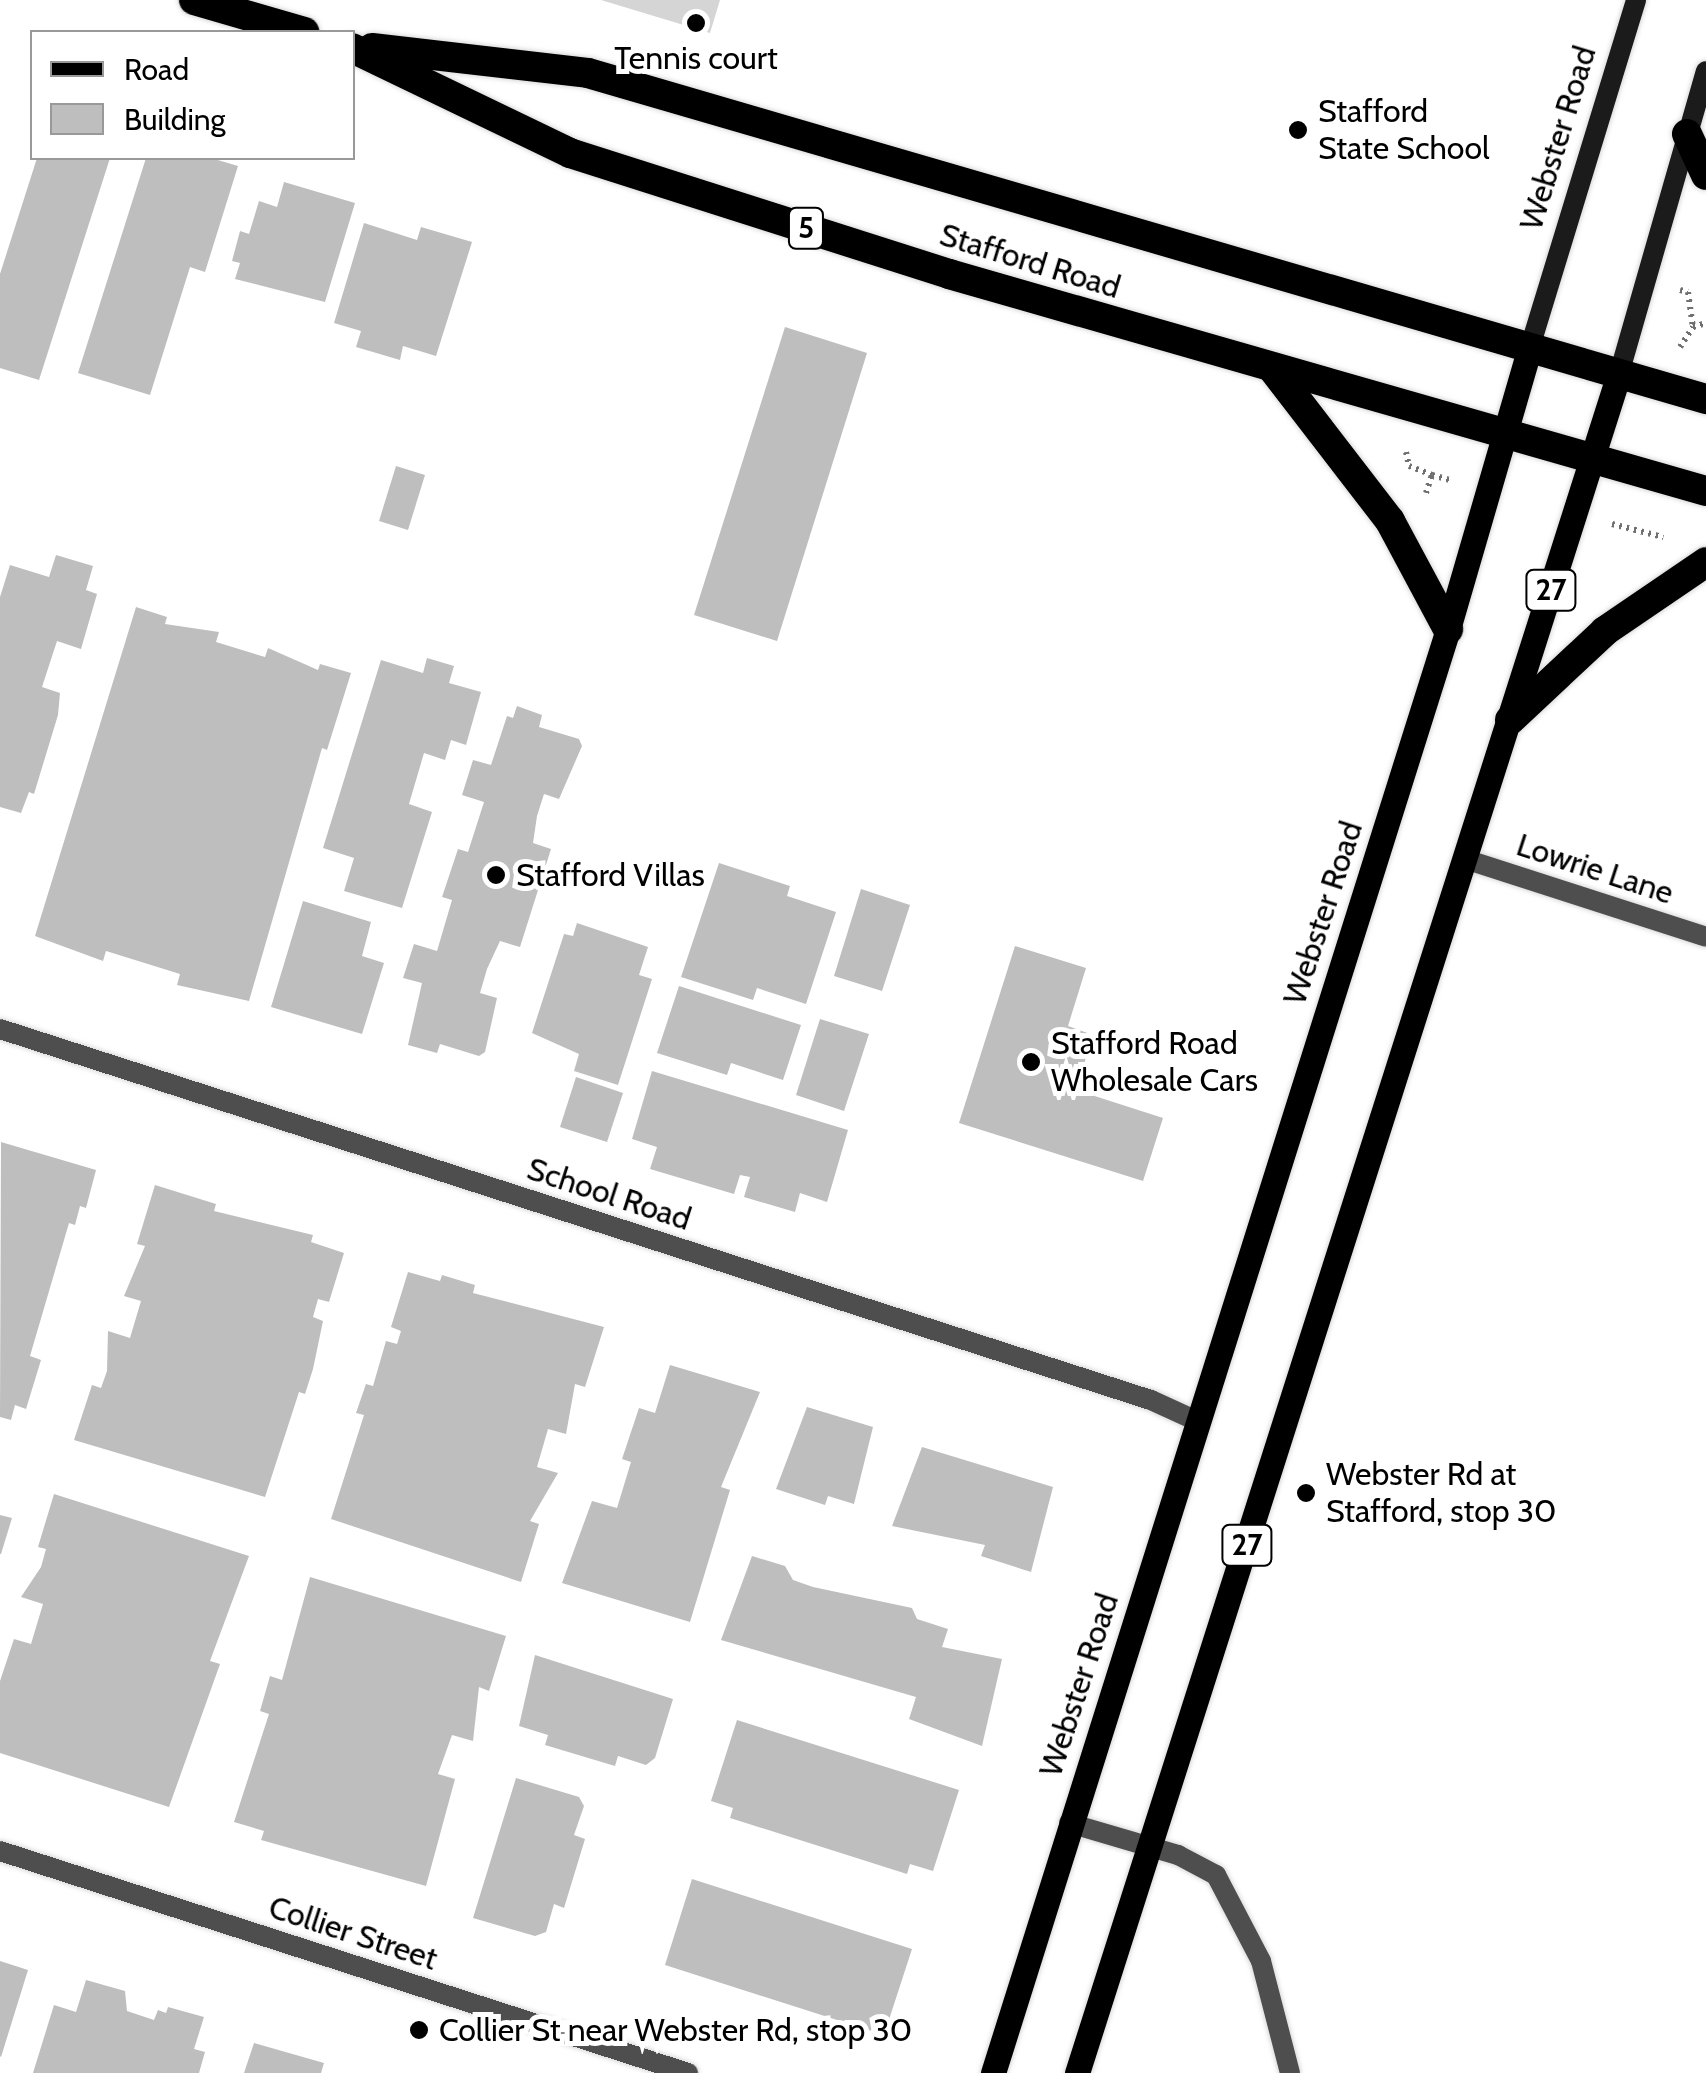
<!DOCTYPE html>
<html>
<head>
<meta charset="utf-8">
<style>
	body { margin:0 }
	#map { position:relative; width:1706px; height:2073px; overflow:hidden; background:#fff; font-family:Cabin,sans-serif }
	div>[style] { position:absolute }
	[style*='--x'] { left:calc(var(--x)*1px); top:calc(var(--y)*1px); width:calc(var(--w)*1px); rotate:calc(var(--a)*1deg) }
	.green>* { inset:0; background:#d5d5d5 }
	.building>* { inset:0; background:#bebebe }
	.path>* { height:6px; margin-top:-3px; transform-origin:0; background:repeating-linear-gradient(90deg,#707070 0 2.5px,transparent 0 7.5px) }
	.roads { filter:drop-shadow(0 0 2px #dbdbdb) drop-shadow(0 0 2px #dbdbdb) }
	.street>* { height:20px; margin:-10px; padding:0 10px; transform-origin:10px; border-radius:10px; background:#4e4e4e }
	.secondary>* { height:20px; margin:-10px; padding:0 10px; transform-origin:10px; border-radius:10px; background:#1b1b1b }
	.primary>* { height:25px; margin:-12.5px; padding:0 12.5px; transform-origin:12.5px; border-radius:12.5px; background:#000 }
	.highway>* { height:30px; margin:-15px; padding:0 15px; transform-origin:15px; border-radius:15px; background:#000 }
	.dots>* { width:28px; height:28px; translate:-50% -50%; box-sizing:border-box; border:5px solid #fff; border-radius:50% }
	span { translate:-50% -50%; white-space:nowrap; text-align:center; line-height:1.15; -webkit-text-stroke:10px #fff; paint-order:stroke }
	.shield-label span { padding:2px 8px; background:#fff; border:2px solid; border-radius:8px; -webkit-text-stroke-width:0 }
	.shield-label { font-size:30px; color:#000; font-weight:700 }
	.poi-label { font-size:32px; color:#000 }
	.left { translate:0 -50%; text-align:left }
	.street-label { font-size:32px; color:#000 }
	.legend { position:absolute; left:30px; top:30px; width:325px; height:130px; box-sizing:border-box; background:#fff; border:2px solid #999; margin:0; padding:12px 18px; list-style:none; font-size:30px; color:#000 }
	.legend li { display:flex; align-items:center; gap:20px; height:50px }
	.legend b { width:50px; border:2px solid #999 }
</style>
</head>
<body>
<div id="map">
	<div class="green">
		<div style="clip-path:polygon(601px 0,720px 0,710px 33px)"></div>
	</div>
	<div class="building">
		<div style="clip-path:polygon(37px 158px,110px 158px,39px 380px,0 368px,0 274px)"></div>
		<div style="clip-path:polygon(146px 158px,211px 158px,238px 166px,205px 272px,190px 267px,150px 395px,78px 373px)"></div>
		<div style="clip-path:polygon(284px 182px,355px 203px,325px 302px,235px 279px,240px 263px,232px 261px,240px 231px,249px 234px,259px 201px,277px 207px)"></div>
		<div style="clip-path:polygon(364px 223px,417px 240px,421px 227px,472px 242px,436px 356px,403px 346px,400px 360px,356px 347px,361px 331px,334px 323px)"></div>
		<div style="clip-path:polygon(785px 327px,867px 353px,777px 641px,694px 615px)"></div>
		<div style="clip-path:polygon(396px 466px,425px 475px,408px 530px,379px 521px)"></div>
		<div style="clip-path:polygon(56px 555px,93px 566px,86px 590px,97px 594px,81px 649px,57px 641px,42px 687px,60px 693px,58px 715px,34px 794px,29px 792px,21px 813px,0 807px,0 597px,10px 565px,49px 577px)"></div>
		<div style="clip-path:polygon(136px 607px,167px 617px,165px 624px,219px 632px,216px 642px,265px 657px,268px 648px,318px 670px,320px 664px,351px 673px,327px 750px,322px 748px,249px 1001px,177px 985px,180px 974px,106px 951px,103px 961px,35px 936px)"></div>
		<div style="clip-path:polygon(427px 658px,454px 666px,449px 683px,481px 692px,466px 745px,451px 740px,445px 760px,424px 753px,409px 804px,432px 812px,402px 908px,344px 891px,354px 858px,323px 848px,381px 660px,423px 673px)"></div>
		<div style="clip-path:polygon(517px 706px,542px 715px,539px 727px,579px 739px,582px 746px,559px 799px,544px 794px,537px 816px,533px 843px,551px 849px,520px 947px,500px 941px,487px 969px,480px 993px,497px 998px,485px 1052px,479px 1056px,440px 1044px,437px 1053px,408px 1045px,422px 983px,403px 978px,414px 944px,437px 951px,452px 900px,442px 897px,458px 849px,468px 852px,484px 802px,462px 795px,473px 760px,491px 765px,507px 716px,513px 718px)"></div>
		<div style="clip-path:polygon(719px 863px,790px 886px,787px 896px,836px 912px,806px 1004px,757px 988px,753px 1000px,681px 977px)"></div>
		<div style="clip-path:polygon(861px 889px,910px 905px,882px 991px,834px 976px)"></div>
		<div style="clip-path:polygon(303px 901px,371px 922px,362px 956px,384px 963px,362px 1034px,271px 1007px)"></div>
		<div style="clip-path:polygon(577px 923px,648px 947px,639px 975px,652px 979px,618px 1085px,574px 1071px,579px 1054px,532px 1033px,564px 934px,573px 936px)"></div>
		<div style="clip-path:polygon(1015px 946px,1086px 968px,1068px 1026px,1093px 1035px,1076px 1090px,1163px 1118px,1143px 1181px,959px 1123px)"></div>
		<div style="clip-path:polygon(679px 986px,801px 1025px,783px 1080px,731px 1063px,727px 1075px,657px 1053px)"></div>
		<div style="clip-path:polygon(820px 1019px,869px 1034px,844px 1111px,796px 1095px)"></div>
		<div style="clip-path:polygon(652px 1071px,848px 1130px,827px 1202px,800px 1193px,795px 1212px,744px 1197px,750px 1177px,740px 1175px,734px 1194px,650px 1169px,657px 1147px,632px 1139px)"></div>
		<div style="clip-path:polygon(576px 1077px,623px 1093px,607px 1142px,560px 1127px)"></div>
		<div style="clip-path:polygon(1px 1142px,96px 1170px,86px 1208px,80px 1206px,75px 1225px,69px 1223px,30px 1356px,41px 1360px,26px 1409px,15px 1405px,11px 1420px,0 1417px)"></div>
		<div style="clip-path:polygon(155px 1185px,216px 1204px,214px 1211px,313px 1235px,311px 1242px,344px 1253px,329px 1302px,318px 1299px,313px 1317px,323px 1321px,313px 1369px,305px 1394px,299px 1392px,265px 1497px,74px 1440px,92px 1385px,101px 1388px,107px 1371px,108px 1331px,130px 1338px,141px 1301px,124px 1296px,145px 1246px,137px 1244px)"></div>
		<div style="clip-path:polygon(408px 1272px,440px 1281px,442px 1275px,475px 1285px,473px 1293px,604px 1327px,585px 1387px,575px 1384px,566px 1434px,548px 1429px,537px 1467px,558px 1473px,530px 1521px,539px 1524px,521px 1582px,331px 1519px,364px 1415px,356px 1413px,366px 1384px,373px 1386px,386px 1341px,397px 1344px,401px 1331px,391px 1327px)"></div>
		<div style="clip-path:polygon(670px 1365px,760px 1392px,721px 1487px,730px 1490px,690px 1622px,562px 1583px,592px 1501px,617px 1508px,631px 1462px,622px 1459px,639px 1408px,655px 1413px)"></div>
		<div style="clip-path:polygon(807px 1407px,873px 1427px,854px 1504px,828px 1496px,825px 1505px,776px 1489px)"></div>
		<div style="clip-path:polygon(922px 1447px,1053px 1487px,1031px 1572px,981px 1556px,985px 1545px,892px 1526px)"></div>
		<div style="clip-path:polygon(54px 1494px,249px 1556px,210px 1661px,220px 1664px,169px 1807px,0 1753px,0 1681px,14px 1639px,31px 1644px,43px 1604px,21px 1597px,41px 1567px,46px 1549px,38px 1547px)"></div>
		<div style="clip-path:polygon(0 1515px,12px 1518px,1px 1554px,0 1554px)"></div>
		<div style="clip-path:polygon(752px 1556px,785px 1566px,793px 1580px,813px 1587px,912px 1608px,917px 1619px,948px 1629px,942px 1647px,1002px 1659px,982px 1746px,909px 1719px,916px 1697px,721px 1640px)"></div>
		<div style="clip-path:polygon(310px 1577px,506px 1636px,489px 1691px,479px 1687px,473px 1741px,452px 1735px,438px 1774px,455px 1779px,426px 1886px,261px 1840px,264px 1831px,234px 1822px,269px 1714px,260px 1711px,270px 1676px,282px 1680px)"></div>
		<div style="clip-path:polygon(535px 1655px,673px 1699px,655px 1758px,646px 1765px,618px 1756px,615px 1766px,545px 1745px,548px 1735px,519px 1726px)"></div>
		<div style="clip-path:polygon(737px 1720px,959px 1790px,933px 1871px,910px 1864px,907px 1874px,730px 1818px,733px 1808px,711px 1801px)"></div>
		<div style="clip-path:polygon(516px 1778px,579px 1797px,584px 1806px,574px 1835px,585px 1839px,564px 1908px,554px 1904px,546px 1932px,535px 1936px,473px 1918px)"></div>
		<div style="clip-path:polygon(692px 1879px,912px 1949px,884px 2035px,665px 1965px)"></div>
		<div style="clip-path:polygon(0 1961px,28px 1970px,1px 2057px,0 2056px)"></div>
		<div style="clip-path:polygon(86px 1980px,125px 1991px,127px 2011px,154px 2020px,158px 2010px,166px 2013px,168px 2007px,204px 2017px,194px 2049px,205px 2052px,199px 2073px,33px 2073px,54px 2005px,76px 2012px)"></div>
		<div style="clip-path:polygon(254px 2043px,324px 2063px,321px 2073px,244px 2073px)"></div>
	</div>
	<div class="path">
		<div style="--x:1680;--y:290;--w:8;--a:14"></div>
		<div style="--x:1688;--y:292;--w:35;--a:82"></div>
		<div style="--x:1693;--y:327;--w:14;--a:-17"></div>
		<div style="--x:1680;--y:347;--w:24;--a:-57"></div>
		<div style="--x:1406;--y:452;--w:14;--a:78"></div>
		<div style="--x:1409;--y:466;--w:25;--a:21"></div>
		<div style="--x:1426;--y:493;--w:19;--a:-72"></div>
		<div style="--x:1432;--y:475;--w:18;--a:16"></div>
		<div style="--x:1612;--y:524;--w:53;--a:14.3"></div>
	</div>
	<div class="roads">
		<div class="street">
			<div style="--x:1465;--y:859;--w:253;--a:17.9"></div>
			<div style="--x:0;--y:1029;--w:1209;--a:17.87"></div>
			<div style="--x:1151;--y:1400;--w:51;--a:24.5"></div>
			<div style="--x:1069;--y:1823;--w:114;--a:16.4"></div>
			<div style="--x:1178;--y:1855;--w:43;--a:27.8"></div>
			<div style="--x:1216;--y:1875;--w:97;--a:62.4"></div>
			<div style="--x:1261;--y:1961;--w:116;--a:75.5"></div>
			<div style="--x:0;--y:1851;--w:723;--a:17.88"></div>
		</div>
		<div class="secondary">
			<div style="--x:1530;--y:347;--w:363;--a:-73"></div>
			<div style="--x:1619;--y:374;--w:315;--a:-74"></div>
		</div>
		<div class="primary">
			<div style="--x:993;--y:2073;--w:1514;--a:-72.51"></div>
			<div style="--x:1448;--y:629;--w:294;--a:-73.8"></div>
			<div style="--x:1077;--y:2073;--w:1783;--a:-72.31"></div>
		</div>
		<div class="highway">
			<div style="--x:194;--y:0;--w:115;--a:16.2"></div>
			<div style="--x:352;--y:48;--w:242;--a:25.7"></div>
			<div style="--x:570;--y:153;--w:398;--a:17.7"></div>
			<div style="--x:949;--y:274;--w:787;--a:16"></div>
			<div style="--x:372;--y:48;--w:217;--a:6.6"></div>
			<div style="--x:588;--y:73;--w:1165;--a:16.26"></div>
			<div style="--x:1687;--y:134;--w:45;--a:65.1"></div>
			<div style="--x:1273;--y:369;--w:192;--a:52.4"></div>
			<div style="--x:1390;--y:521;--w:123;--a:61.8"></div>
			<div style="--x:1510;--y:720;--w:130;--a:-43.1"></div>
			<div style="--x:1605;--y:631;--w:122;--a:-34.3"></div>
		</div>
	</div>
	<div class="dots">
		<div style="left:696px;top:23px;background:#000"></div>
		<div style="left:1298px;top:130px;background:#000"></div>
		<div style="left:496px;top:875px;background:#000"></div>
		<div style="left:1031px;top:1062px;background:#000"></div>
		<div style="left:1306px;top:1493px;background:#000"></div>
		<div style="left:419px;top:2030px;background:#000"></div>
	</div>
	<div class="shield-label">
		<span style="left:806px;top:228px">5</span>
		<span style="left:1551px;top:590px">27</span>
		<span style="left:1247px;top:1545px">27</span>
	</div>
	<div class="poi-label">
		<span style="left:696px;top:58px">Tennis court</span>
		<span class="left" style="left:1318px;top:130px">Stafford<br>State School</span>
		<span class="left" style="left:516px;top:875px">Stafford Villas</span>
		<span class="left" style="left:1051px;top:1062px">Stafford Road<br>Wholesale Cars</span>
		<span class="left" style="left:1326px;top:1493px">Webster Rd at<br>Stafford, stop 30</span>
		<span class="left" style="left:439px;top:2030px">Collier St near Webster Rd, stop 30</span>
	</div>
	<div class="street-label">
		<span style="left:1558px;top:138px;rotate:-73deg">Webster Road</span>
		<span style="left:1030px;top:261px;rotate:17deg">Stafford Road</span>
		<span style="left:1595px;top:869px;rotate:18deg">Lowrie Lane</span>
		<span style="left:1323px;top:913px;rotate:-72deg">Webster Road</span>
		<span style="left:609px;top:1194px;rotate:18deg">School Road</span>
		<span style="left:1079px;top:1685px;rotate:-72deg">Webster Road</span>
		<span style="left:353px;top:1933px;rotate:18deg">Collier Street</span>
	</div>
	<ul class="legend">
	<li><b style="height:12px;background:#000"></b>Road</li>
	<li><b style="height:28px;background:#bebebe"></b>Building</li>
	</ul>
</div>
</body>
</html>
